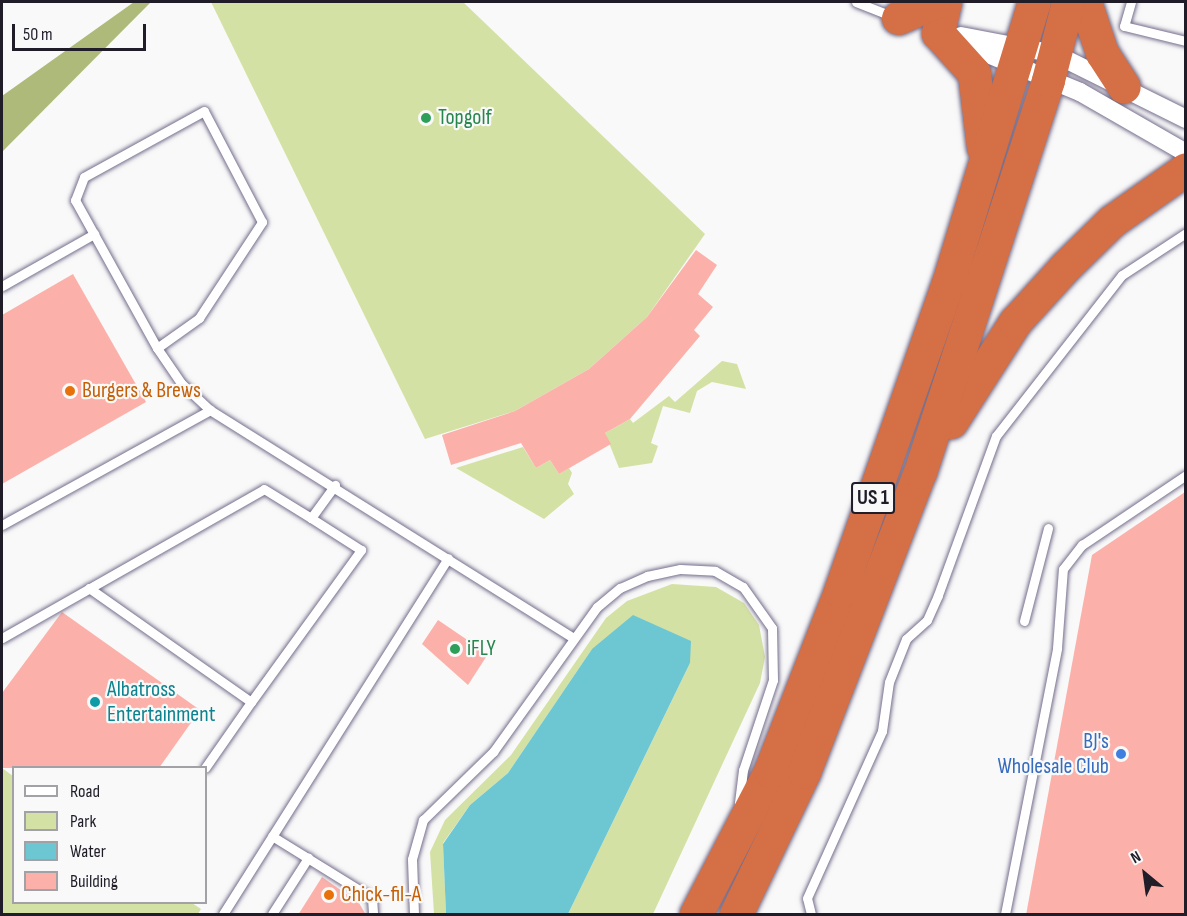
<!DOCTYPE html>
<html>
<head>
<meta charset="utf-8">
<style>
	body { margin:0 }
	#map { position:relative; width:1187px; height:916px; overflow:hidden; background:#f9f9f9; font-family:"Sofia Sans Condensed",sans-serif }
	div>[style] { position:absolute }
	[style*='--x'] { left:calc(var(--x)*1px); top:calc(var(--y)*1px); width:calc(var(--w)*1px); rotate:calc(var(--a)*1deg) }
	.green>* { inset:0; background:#d4e1a5 }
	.forest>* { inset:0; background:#adba79 }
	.water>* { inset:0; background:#6dc7d3 }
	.building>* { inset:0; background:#fbb1aa }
	.roads { filter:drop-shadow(0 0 2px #756e8c) drop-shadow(0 0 2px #756e8c) }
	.lane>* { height:9px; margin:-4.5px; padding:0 4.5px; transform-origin:4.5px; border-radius:4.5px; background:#fff }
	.street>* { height:18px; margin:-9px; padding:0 9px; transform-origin:9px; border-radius:9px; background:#fff }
	.highway>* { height:33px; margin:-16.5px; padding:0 16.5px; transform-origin:16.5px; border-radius:16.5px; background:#d46f46 }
	.dots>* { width:16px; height:16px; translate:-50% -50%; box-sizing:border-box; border:3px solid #f9f9f9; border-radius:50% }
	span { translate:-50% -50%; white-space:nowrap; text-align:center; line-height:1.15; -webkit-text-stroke:4.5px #f9f9f9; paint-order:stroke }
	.shield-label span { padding:2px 4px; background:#f9f9f9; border:2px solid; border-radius:4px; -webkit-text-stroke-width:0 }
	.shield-label { font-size:21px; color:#201d29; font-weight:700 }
	.leisure-label { font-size:22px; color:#27864d }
	.left { translate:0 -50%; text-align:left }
	.food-label { font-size:22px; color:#c56008 }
	.culture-label { font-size:22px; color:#0d838f }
	.shop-label { font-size:22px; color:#366cbe }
	.right { translate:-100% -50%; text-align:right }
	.frame { position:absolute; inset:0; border:3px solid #201d29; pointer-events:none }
	.legend { position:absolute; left:12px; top:766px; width:195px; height:138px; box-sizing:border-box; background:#f9f9f9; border:2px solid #a2a1a6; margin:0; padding:8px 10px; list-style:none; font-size:18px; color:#201d29 }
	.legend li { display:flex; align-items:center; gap:12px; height:30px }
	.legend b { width:30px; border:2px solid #a2a1a6 }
	.north { position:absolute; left:1115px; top:844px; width:60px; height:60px; -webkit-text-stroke:4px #f9f9f9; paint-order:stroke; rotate:331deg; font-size:16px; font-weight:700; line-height:24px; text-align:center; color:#201d29 }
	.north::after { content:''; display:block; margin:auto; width:21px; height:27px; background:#201d29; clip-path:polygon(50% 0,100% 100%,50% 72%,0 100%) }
	.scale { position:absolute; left:12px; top:24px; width:134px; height:27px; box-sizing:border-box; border:3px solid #201d29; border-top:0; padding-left:8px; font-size:18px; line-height:21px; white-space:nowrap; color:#201d29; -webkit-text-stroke:4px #f9f9f9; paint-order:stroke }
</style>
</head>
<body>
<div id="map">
	<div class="green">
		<div style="clip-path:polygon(211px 2px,463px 2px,705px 234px,647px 317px,589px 369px,515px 411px,425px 439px)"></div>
		<div style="clip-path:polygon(722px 361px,737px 364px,746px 389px,712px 382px,697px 391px,690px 413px,663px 406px,651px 443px,658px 446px,652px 463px,619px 468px,605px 433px,630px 419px,633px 423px,669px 396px,675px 402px)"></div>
		<div style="clip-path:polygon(523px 447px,536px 468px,550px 460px,559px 474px,569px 468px,572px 473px,568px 484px,574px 494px,544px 519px,456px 468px)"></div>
		<div style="clip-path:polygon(672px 584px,716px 587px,744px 603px,759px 625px,765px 657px,760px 683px,653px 914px,568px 914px,690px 663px,592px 649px,508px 773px,470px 805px,443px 843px,446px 914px,434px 914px,430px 852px,445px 820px,511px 755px,606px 618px,627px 601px)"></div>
		<div style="clip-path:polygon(2px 768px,13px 776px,14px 902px,192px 903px,201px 909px,198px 914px,2px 914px)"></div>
	</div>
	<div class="forest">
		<div style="clip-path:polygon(134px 2px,151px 2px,2px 152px,2px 96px)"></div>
	</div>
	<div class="water">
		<div style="clip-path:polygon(633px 615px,691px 641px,690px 663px,568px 914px,446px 914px,443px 844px,470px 805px,508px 773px,592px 649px)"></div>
	</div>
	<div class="building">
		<div style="clip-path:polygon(696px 250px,717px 265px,698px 294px,713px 307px,694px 330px,700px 336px,630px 419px,605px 433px,611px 444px,559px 474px,550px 460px,536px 468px,521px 443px,451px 465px,442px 435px,515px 411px,589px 369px,647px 317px)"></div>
		<div style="clip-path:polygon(73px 274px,146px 402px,2px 484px,2px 315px)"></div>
		<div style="clip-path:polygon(1185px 492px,1185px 915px,1026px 915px,1092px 555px)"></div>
		<div style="clip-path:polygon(62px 612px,200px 710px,159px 768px,2px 768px,2px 693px)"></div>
		<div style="clip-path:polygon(438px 620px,488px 654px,468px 685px,422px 644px)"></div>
		<div style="clip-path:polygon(322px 877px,359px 903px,366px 915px,298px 915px)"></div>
	</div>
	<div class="roads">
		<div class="lane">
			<div style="--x:856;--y:2;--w:41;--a:21.5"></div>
			<div style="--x:1131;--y:2;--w:25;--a:106"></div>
			<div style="--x:1124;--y:26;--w:64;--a:13.6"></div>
			<div style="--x:2;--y:286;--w:106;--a:-29.5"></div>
			<div style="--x:157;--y:348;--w:52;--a:-35.5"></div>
			<div style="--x:199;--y:318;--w:115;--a:-56.7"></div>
			<div style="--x:262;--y:222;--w:125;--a:-117.6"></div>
			<div style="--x:204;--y:111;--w:137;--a:151.2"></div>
			<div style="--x:84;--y:177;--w:25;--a:111"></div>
			<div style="--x:75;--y:200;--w:169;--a:61"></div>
			<div style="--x:157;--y:348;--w:42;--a:55.6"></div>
			<div style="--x:181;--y:383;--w:40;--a:43"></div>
			<div style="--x:2;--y:525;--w:238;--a:-28.9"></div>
			<div style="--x:210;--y:410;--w:429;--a:32.1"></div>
			<div style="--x:89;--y:588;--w:198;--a:35.1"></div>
			<div style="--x:251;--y:702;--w:80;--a:124.9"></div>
			<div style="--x:1024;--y:621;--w:96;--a:-75.5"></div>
			<div style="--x:2;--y:638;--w:301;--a:-29.6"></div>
			<div style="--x:264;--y:489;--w:55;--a:31.7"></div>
			<div style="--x:311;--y:518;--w:41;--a:-54"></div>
			<div style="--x:251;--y:702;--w:188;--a:-54.1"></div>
			<div style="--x:361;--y:550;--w:59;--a:-147.4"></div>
			<div style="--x:272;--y:836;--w:118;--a:31.8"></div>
			<div style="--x:372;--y:898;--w:16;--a:86"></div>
			<div style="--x:223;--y:914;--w:421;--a:-57.7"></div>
			<div style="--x:272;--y:914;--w:67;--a:-57.3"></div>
			<div style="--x:414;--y:914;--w:55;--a:-92.1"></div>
			<div style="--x:412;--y:859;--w:41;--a:-74.2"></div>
			<div style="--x:423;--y:820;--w:98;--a:-44.2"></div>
			<div style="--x:493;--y:752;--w:178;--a:-54.4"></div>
			<div style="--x:597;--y:607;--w:30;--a:-40"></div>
			<div style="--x:620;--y:588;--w:30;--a:-24"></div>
			<div style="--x:647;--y:576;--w:34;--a:-12"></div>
			<div style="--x:680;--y:569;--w:35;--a:3"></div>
			<div style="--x:715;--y:571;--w:32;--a:30"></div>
			<div style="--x:743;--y:587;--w:50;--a:54.7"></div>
			<div style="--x:772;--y:628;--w:52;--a:88.9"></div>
			<div style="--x:773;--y:680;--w:95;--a:108.4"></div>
			<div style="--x:743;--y:770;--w:34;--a:97"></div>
			<div style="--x:811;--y:914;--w:16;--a:-104"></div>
			<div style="--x:807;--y:898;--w:183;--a:-65.8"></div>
			<div style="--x:882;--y:731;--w:49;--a:-81.9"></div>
			<div style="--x:889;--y:682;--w:46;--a:-68.4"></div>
			<div style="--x:906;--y:639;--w:28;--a:-42"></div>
			<div style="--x:927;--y:620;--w:27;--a:-66"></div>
			<div style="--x:938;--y:595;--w:169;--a:-70"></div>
			<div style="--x:996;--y:436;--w:204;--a:-52"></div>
			<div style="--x:1122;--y:275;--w:77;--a:-33.3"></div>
			<div style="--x:1005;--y:914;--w:271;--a:-78.9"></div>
			<div style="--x:1057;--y:648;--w:79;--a:-85.7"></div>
			<div style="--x:1063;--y:569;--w:31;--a:-52"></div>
			<div style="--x:1082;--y:545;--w:125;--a:-33.9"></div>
		</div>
		<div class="street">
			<div style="--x:961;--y:36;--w:96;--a:10.8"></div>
			<div style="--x:1055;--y:54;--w:146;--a:26.4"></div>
			<div style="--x:954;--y:40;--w:136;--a:22.4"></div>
			<div style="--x:1080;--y:92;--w:122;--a:29.9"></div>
		</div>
		<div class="highway">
			<div style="--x:945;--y:2;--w:32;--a:103"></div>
			<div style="--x:938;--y:33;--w:54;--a:48"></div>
			<div style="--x:974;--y:73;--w:75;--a:83.1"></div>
			<div style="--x:1085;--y:2;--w:54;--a:71.6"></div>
			<div style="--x:1102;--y:53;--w:40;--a:57.1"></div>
			<div style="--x:898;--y:18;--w:40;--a:-23.4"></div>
			<div style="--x:951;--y:422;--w:119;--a:-57.4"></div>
			<div style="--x:1015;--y:322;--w:74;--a:-47.7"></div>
			<div style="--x:1065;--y:267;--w:66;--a:-44.4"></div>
			<div style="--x:1112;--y:221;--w:90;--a:-35.1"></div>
			<div style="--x:696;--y:914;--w:161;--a:-62.6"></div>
			<div style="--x:770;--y:771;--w:193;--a:-68.7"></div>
			<div style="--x:840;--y:591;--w:326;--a:-70.7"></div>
			<div style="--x:948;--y:283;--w:294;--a:-73"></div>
			<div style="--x:736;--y:914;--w:157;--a:-64.4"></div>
			<div style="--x:804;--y:772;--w:322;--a:-68.9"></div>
			<div style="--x:920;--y:472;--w:412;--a:-71.9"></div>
			<div style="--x:1048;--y:80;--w:81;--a:-75.6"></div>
		</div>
	</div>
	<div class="dots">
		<div style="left:426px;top:118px;background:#2e9e5b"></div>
		<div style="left:70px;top:391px;background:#e8710a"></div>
		<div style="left:455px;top:649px;background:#2e9e5b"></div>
		<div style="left:95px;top:702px;background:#0f9aa8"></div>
		<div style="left:1121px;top:754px;background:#3f7fe0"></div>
		<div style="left:329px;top:895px;background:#e8710a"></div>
	</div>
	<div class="shield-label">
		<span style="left:873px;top:498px">US 1</span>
	</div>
	<div class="leisure-label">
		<span class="left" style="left:438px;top:118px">Topgolf</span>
		<span class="left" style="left:467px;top:649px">iFLY</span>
	</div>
	<div class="food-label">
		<span class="left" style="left:82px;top:391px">Burgers &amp; Brews</span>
		<span class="left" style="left:341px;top:895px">Chick-fil-A</span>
	</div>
	<div class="culture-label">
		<span class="left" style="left:107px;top:702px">Albatross<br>Entertainment</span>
	</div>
	<div class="shop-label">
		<span class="right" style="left:1109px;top:754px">BJ's<br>Wholesale Club</span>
	</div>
	<div class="frame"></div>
	<ul class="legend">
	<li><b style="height:8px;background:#fff"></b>Road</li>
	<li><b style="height:16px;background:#d4e1a5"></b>Park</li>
	<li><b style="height:16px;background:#6dc7d3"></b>Water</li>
	<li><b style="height:16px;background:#fbb1aa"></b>Building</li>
	</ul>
	<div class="north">N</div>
	<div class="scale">50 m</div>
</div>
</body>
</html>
